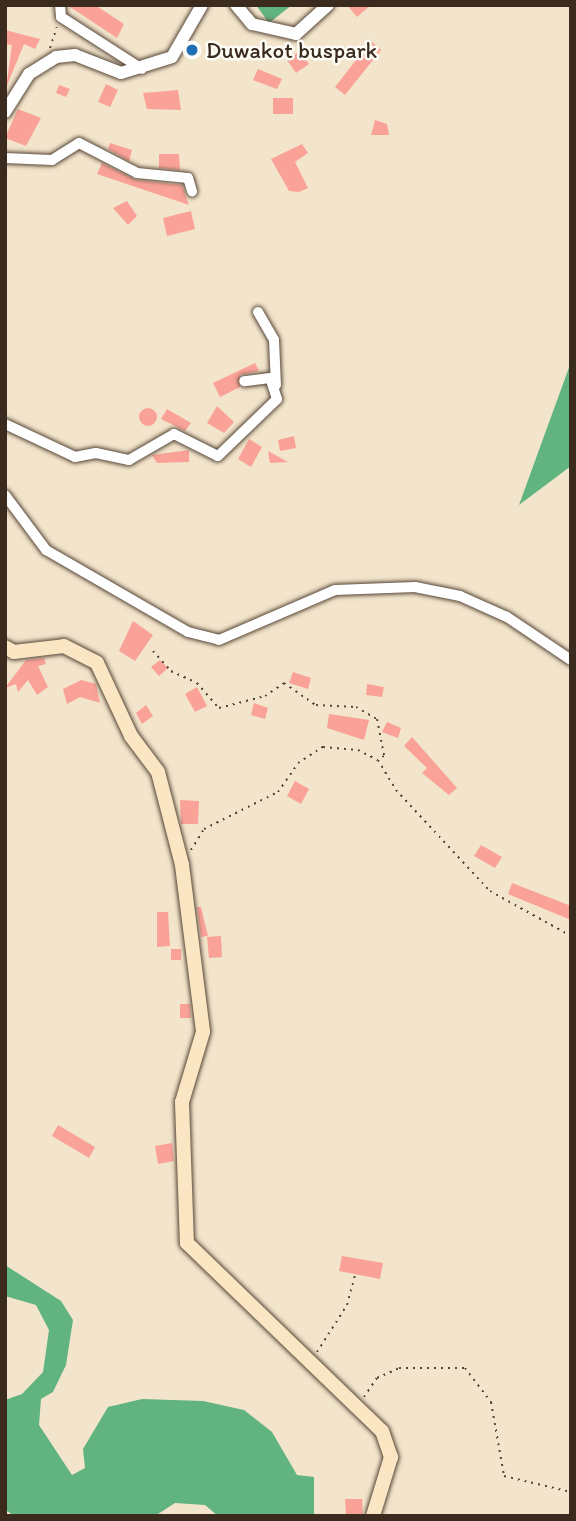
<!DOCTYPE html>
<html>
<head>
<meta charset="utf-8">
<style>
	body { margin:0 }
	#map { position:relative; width:576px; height:1521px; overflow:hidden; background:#f3e5cb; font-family:Itim,sans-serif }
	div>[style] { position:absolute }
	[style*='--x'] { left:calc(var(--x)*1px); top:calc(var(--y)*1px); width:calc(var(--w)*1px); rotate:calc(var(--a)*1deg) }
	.forest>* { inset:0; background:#61b380 }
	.building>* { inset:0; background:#faa298 }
	.round { border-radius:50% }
	.path>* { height:2px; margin-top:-1px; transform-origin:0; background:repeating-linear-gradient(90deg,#574638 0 2px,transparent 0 7px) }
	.roads { filter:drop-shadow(0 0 2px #574638) drop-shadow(0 0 2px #574638) }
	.minor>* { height:10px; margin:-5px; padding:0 5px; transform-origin:5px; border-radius:5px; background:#fff }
	.tertiary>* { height:12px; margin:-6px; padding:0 6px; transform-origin:6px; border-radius:6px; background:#fff }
	.secondary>* { height:14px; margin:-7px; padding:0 7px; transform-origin:7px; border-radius:7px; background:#fbe6c4 }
	.dots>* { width:19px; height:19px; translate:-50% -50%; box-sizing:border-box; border:4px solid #fdfcf7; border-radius:50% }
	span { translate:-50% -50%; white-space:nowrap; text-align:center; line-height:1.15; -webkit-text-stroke:5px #fdfcf7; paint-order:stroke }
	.poi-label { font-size:23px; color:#3b2a1e }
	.left { translate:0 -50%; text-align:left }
	.frame { position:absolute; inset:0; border:7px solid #3b2a1e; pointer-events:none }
</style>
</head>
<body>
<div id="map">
	<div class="forest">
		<div style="clip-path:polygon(256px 5px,292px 5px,269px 23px)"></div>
		<div style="clip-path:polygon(571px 362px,571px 466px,519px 505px)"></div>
		<div style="clip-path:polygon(5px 1265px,61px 1301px,73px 1320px,66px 1365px,53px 1392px,41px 1399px,39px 1425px,72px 1475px,85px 1468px,83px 1449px,108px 1407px,142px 1399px,203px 1401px,244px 1410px,272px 1432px,297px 1475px,314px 1477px,314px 1516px,218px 1516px,205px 1505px,175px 1503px,155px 1516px,15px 1516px,5px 1510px,5px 1400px,22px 1394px,43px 1372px,49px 1330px,36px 1305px,5px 1296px)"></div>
	</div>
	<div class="building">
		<div style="clip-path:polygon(67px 5px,95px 5px,124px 24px,117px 38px)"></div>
		<div style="clip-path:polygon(347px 5px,371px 5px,357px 17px)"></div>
		<div style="clip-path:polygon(5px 30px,40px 39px,35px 49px,24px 44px,6px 88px,12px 45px,5px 44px)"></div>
		<div style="clip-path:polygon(371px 41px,381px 50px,345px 95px,335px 87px)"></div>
		<div style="clip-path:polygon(300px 51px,309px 64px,296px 73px,287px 60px)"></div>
		<div style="clip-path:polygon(258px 69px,282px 79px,277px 89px,253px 80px)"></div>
		<div style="clip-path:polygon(106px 84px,118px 90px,110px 107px,98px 102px)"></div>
		<div style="clip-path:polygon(59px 85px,70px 89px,66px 97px,56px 93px)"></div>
		<div style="clip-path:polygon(178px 90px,181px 110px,147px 109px,143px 93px)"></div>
		<div style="clip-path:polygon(273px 98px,293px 98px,293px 114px,273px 114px)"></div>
		<div style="clip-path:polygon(18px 109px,41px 118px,26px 146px,5px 138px)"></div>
		<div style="clip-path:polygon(375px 120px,387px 124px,389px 135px,371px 135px)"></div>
		<div style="clip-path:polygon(110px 143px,132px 150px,129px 161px,108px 149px)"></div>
		<div style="clip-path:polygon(302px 144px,308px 153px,295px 162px,308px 188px,299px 192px,289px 191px,271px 159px)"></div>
		<div style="clip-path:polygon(159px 154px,179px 154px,180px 170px,159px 168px)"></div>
		<div style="clip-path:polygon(102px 163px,136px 180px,182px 185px,189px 205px,97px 174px)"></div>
		<div style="clip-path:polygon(127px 201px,137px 216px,128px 225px,113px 208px)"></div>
		<div style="clip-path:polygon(191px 211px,195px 229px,167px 236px,163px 218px)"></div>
		<div style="clip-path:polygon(255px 363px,259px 371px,240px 375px,240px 387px,220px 397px,213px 383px)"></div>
		<div style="clip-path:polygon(217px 406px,234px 422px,224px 433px,207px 423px)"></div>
		<div class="round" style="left:139px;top:408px;width:18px;height:18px"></div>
		<div style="clip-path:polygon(167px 409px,191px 423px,185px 431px,161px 419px)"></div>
		<div style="clip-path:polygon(294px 436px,296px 448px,280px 451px,278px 440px)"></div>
		<div style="clip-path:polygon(249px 439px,262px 447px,251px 467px,238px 459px)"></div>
		<div style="clip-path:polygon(189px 450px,189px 462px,157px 463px,152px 455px)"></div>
		<div style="clip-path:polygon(268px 451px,288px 462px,270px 463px)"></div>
		<div style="clip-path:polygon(133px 621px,153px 635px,135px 661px,119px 651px)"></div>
		<div style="clip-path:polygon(44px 658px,46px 664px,38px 666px,48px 687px,37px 695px,28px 680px,18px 692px,16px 684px,5px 688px,26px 660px)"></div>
		<div style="clip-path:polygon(160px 660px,168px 668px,159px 676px,151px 667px)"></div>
		<div style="clip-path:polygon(293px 672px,311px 678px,308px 689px,289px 683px)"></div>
		<div style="clip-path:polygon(81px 680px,96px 684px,100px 703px,80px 697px,67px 704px,63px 689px)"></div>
		<div style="clip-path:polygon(367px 684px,384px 687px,382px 697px,366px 695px)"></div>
		<div style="clip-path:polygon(197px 687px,207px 706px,195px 712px,185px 694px)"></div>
		<div style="clip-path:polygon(254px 703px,268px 708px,265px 719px,251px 715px)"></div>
		<div style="clip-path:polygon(146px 705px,153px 716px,142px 724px,136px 713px)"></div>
		<div style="clip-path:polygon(329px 714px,369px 720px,364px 740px,327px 728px)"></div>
		<div style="clip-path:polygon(387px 722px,401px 728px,398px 738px,382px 732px)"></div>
		<div style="clip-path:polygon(412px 737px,457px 788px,449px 795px,422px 773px,427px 768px,404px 746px)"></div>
		<div style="clip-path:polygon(295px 781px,309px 789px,301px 804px,287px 796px)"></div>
		<div style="clip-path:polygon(180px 800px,199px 801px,198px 824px,181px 824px)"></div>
		<div style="clip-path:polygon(481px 845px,502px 857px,495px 868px,474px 856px)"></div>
		<div style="clip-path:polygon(512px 883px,571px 906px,571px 920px,508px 894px)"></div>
		<div style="clip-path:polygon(197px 907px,201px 907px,208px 936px,201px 937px)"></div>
		<div style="clip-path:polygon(157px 912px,168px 912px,170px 946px,157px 947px)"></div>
		<div style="clip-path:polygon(221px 936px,222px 957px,209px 958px,207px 937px)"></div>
		<div style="clip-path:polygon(171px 949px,181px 949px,181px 960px,171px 960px)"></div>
		<div style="clip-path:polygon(180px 1004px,190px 1004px,191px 1018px,180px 1018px)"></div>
		<div style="clip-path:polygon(58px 1125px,95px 1147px,89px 1158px,52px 1136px)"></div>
		<div style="clip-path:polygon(172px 1143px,174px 1161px,158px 1164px,155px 1146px)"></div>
		<div style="clip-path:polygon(342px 1256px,383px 1263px,380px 1279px,339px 1271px)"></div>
		<div style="clip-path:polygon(345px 1499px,362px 1499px,363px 1516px,346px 1516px)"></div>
	</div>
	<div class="path">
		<div style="--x:50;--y:48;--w:22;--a:-72"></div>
		<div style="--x:153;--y:651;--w:27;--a:48"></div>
		<div style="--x:171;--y:671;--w:29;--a:25"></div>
		<div style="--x:197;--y:683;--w:33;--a:49"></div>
		<div style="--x:219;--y:708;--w:48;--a:-14.6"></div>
		<div style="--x:265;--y:696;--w:23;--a:-34"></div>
		<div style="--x:284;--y:683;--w:39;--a:35"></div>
		<div style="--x:316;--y:705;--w:40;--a:2.9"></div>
		<div style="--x:356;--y:707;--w:24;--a:30"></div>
		<div style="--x:377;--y:719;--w:38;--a:79"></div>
		<div style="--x:384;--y:756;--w:6;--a:149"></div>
		<div style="--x:191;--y:850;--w:25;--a:-58"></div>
		<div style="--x:204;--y:829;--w:83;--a:-26.6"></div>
		<div style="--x:278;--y:792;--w:35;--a:-55"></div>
		<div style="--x:298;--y:763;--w:30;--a:-33"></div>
		<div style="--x:323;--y:747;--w:35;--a:5"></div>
		<div style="--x:358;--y:750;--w:22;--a:27"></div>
		<div style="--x:378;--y:760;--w:35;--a:59"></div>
		<div style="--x:396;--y:790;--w:138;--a:47.1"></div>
		<div style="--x:490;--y:891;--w:93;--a:29.1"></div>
		<div style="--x:317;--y:1352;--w:56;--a:-57.4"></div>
		<div style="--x:347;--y:1305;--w:31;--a:-75"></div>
		<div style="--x:364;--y:1397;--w:23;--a:-56"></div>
		<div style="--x:377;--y:1378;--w:24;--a:-24"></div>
		<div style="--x:399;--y:1368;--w:66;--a:0"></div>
		<div style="--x:465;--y:1368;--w:43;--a:52.6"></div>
		<div style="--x:491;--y:1402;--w:75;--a:80"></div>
		<div style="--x:504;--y:1476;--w:69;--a:13.4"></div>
	</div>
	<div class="roads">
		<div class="minor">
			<div style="--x:60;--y:5;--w:12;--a:85"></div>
			<div style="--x:61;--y:17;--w:96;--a:32.7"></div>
			<div style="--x:5;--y:158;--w:47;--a:2.4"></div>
			<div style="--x:52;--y:160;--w:32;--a:-32"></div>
			<div style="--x:79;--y:143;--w:65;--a:27.3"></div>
			<div style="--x:137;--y:173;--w:51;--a:5.6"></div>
			<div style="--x:188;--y:178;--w:14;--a:73"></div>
			<div style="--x:258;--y:312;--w:32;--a:60"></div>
			<div style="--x:274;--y:340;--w:45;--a:87.5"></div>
			<div style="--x:5;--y:424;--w:77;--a:25.2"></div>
			<div style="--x:75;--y:457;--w:21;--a:-11"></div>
			<div style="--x:96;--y:453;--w:34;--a:12"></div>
			<div style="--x:129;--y:460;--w:52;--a:-30"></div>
			<div style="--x:174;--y:434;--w:49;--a:26.6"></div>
			<div style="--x:218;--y:456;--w:82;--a:-44"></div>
			<div style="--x:277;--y:399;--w:22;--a:-108"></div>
			<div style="--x:270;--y:378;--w:26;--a:173"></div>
			<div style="--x:5;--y:495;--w:69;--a:53.3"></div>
			<div style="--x:46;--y:550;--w:164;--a:30"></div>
			<div style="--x:188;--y:632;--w:32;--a:14"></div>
			<div style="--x:219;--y:640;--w:126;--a:-23.3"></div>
			<div style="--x:335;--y:590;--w:80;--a:-2.1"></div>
			<div style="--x:415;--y:587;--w:46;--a:11.3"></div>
			<div style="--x:460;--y:596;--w:51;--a:24.1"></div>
			<div style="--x:507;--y:617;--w:77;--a:33.9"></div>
		</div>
		<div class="tertiary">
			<div style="--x:236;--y:5;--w:25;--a:50"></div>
			<div style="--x:252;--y:24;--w:45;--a:12.8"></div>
			<div style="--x:296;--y:34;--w:43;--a:-42.2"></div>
			<div style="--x:5;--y:112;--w:45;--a:-57.7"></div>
			<div style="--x:29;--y:74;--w:32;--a:-32"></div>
			<div style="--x:56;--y:57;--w:19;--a:-6"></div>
			<div style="--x:75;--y:55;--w:49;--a:21.4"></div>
			<div style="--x:121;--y:73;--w:53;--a:-17.4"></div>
			<div style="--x:172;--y:57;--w:60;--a:-60"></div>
		</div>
		<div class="secondary">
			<div style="--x:5;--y:647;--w:10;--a:29"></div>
			<div style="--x:14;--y:652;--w:50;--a:-6.8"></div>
			<div style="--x:64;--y:646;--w:37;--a:27"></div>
			<div style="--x:97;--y:663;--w:81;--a:65"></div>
			<div style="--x:131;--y:736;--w:45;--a:53.1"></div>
			<div style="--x:158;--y:772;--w:96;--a:75.5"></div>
			<div style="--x:182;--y:865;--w:168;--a:82.8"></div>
			<div style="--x:203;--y:1032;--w:73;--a:106.7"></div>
			<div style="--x:182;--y:1102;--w:141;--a:88"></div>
			<div style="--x:187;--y:1243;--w:271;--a:44"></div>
			<div style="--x:382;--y:1431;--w:28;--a:71"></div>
			<div style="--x:391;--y:1457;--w:62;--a:107"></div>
		</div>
	</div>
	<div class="dots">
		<div style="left:192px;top:50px;background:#1f6fb2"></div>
	</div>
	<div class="poi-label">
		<span class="left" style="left:206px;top:50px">Duwakot buspark</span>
	</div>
	<div class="frame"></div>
</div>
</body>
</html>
